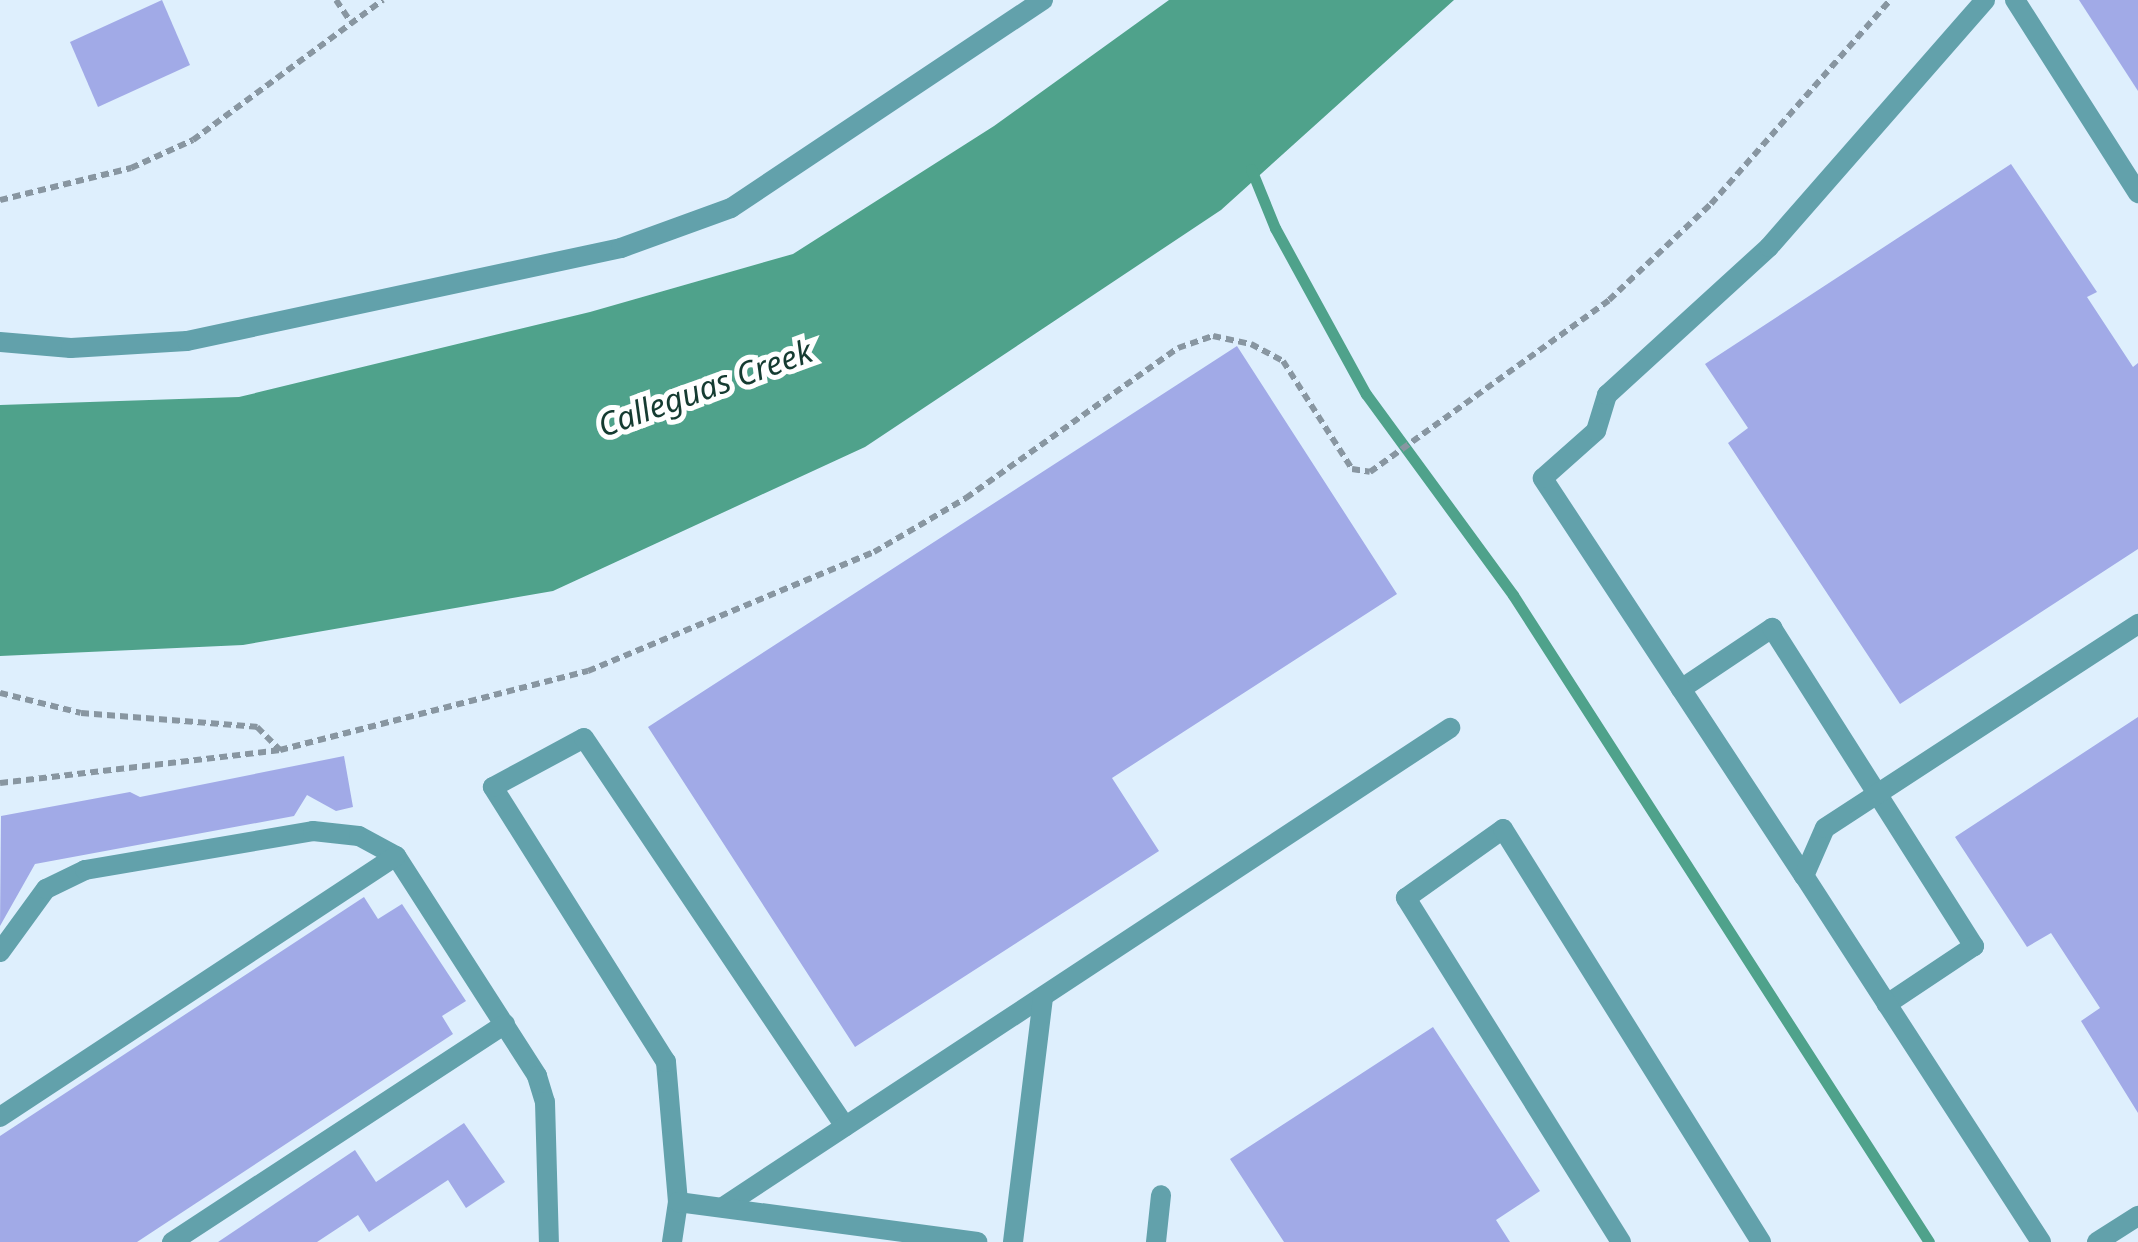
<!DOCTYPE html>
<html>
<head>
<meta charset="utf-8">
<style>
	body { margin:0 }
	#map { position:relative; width:2138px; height:1242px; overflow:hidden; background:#deeffd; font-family:"Noto Sans",sans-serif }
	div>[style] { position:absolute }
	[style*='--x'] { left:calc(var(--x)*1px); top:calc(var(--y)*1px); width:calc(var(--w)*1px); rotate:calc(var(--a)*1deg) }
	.water>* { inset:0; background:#4fa28b }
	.stream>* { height:11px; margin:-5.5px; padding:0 5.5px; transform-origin:5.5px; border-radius:5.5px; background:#4fa28b }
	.building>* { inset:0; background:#a1aae7 }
	.path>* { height:6px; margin-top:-3px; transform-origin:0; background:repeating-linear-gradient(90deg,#8896a1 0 8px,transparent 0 13px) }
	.service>* { height:20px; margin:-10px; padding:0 10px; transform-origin:10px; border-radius:10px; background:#62a1ab }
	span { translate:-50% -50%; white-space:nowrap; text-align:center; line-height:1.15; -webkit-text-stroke:10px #fff; paint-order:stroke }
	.water-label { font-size:32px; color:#153b31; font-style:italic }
</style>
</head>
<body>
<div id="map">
	<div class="water">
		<div style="clip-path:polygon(1169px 0,1454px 0,1221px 210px,865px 447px,553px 591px,243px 645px,0 656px,0 405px,239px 397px,590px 312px,793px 254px,994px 126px)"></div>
	</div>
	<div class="stream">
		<div style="--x:1251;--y:169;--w:64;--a:67.9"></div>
		<div style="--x:1275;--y:228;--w:189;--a:61.3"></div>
		<div style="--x:1366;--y:394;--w:249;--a:53.8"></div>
		<div style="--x:1513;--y:595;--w:769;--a:57.26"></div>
	</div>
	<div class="building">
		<div style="clip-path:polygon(162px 0,190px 65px,98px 107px,70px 42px)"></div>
		<div style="clip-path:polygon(2079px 0,2138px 0,2138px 91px)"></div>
		<div style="clip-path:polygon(2011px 164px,2097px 292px,2087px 297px,2133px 367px,2138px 363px,2138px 549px,1900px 704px,1728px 443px,1748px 428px,1705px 364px)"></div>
		<div style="clip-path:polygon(1237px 346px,1397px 594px,1112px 778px,1159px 851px,855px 1047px,648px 727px)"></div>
		<div style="clip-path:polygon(2138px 717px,2138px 1113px,2081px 1021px,2100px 1008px,2051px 933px,2027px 947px,1955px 837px)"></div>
		<div style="clip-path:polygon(344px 756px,353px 807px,336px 811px,307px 795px,294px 816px,35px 864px,0 926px,1px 816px,130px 792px,140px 797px)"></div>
		<div style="clip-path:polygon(364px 897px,378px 919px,402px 904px,466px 1001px,442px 1016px,453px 1034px,137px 1242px,0 1242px,0 1136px)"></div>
		<div style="clip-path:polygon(1433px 1027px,1540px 1191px,1496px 1220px,1510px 1242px,1284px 1242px,1230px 1159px)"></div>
		<div style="clip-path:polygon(464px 1123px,505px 1182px,466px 1208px,448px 1180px,369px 1232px,358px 1215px,317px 1242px,218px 1242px,355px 1150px,376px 1182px)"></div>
	</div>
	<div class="path">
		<div style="--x:336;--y:0;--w:23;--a:56"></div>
		<div style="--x:0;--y:200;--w:135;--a:-13.7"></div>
		<div style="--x:131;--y:168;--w:68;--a:-24.3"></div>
		<div style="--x:193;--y:140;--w:236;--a:-36.4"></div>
		<div style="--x:0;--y:693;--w:83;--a:13.9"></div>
		<div style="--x:81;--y:713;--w:177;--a:4.5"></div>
		<div style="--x:257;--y:727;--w:33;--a:45"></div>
		<div style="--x:280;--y:750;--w:318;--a:-14.4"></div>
		<div style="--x:588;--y:671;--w:310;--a:-22.6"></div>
		<div style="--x:874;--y:552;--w:107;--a:-30.4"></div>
		<div style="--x:966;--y:498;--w:260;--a:-35.3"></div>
		<div style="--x:1178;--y:348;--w:37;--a:-19"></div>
		<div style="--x:1213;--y:336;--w:39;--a:12"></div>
		<div style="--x:1251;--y:344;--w:36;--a:28"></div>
		<div style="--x:1283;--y:361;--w:128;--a:57.4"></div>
		<div style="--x:1352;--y:469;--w:18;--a:9"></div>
		<div style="--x:1370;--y:472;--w:294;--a:-35.7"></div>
		<div style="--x:1609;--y:300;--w:140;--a:-43.3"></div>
		<div style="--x:1711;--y:204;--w:271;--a:-48.7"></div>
		<div style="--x:0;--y:783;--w:282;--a:-6.7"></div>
	</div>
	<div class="service">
		<div style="--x:2015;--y:0;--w:229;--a:57.5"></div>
		<div style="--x:0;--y:342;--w:71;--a:4.8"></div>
		<div style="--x:71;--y:348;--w:116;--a:-3.5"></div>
		<div style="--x:187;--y:341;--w:444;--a:-12.1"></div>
		<div style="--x:621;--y:248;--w:117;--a:-20"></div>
		<div style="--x:731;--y:208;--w:375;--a:-33.7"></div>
		<div style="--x:1681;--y:689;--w:110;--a:-33.8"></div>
		<div style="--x:1772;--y:628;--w:377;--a:57.6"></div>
		<div style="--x:1974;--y:946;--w:105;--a:146.3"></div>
		<div style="--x:1804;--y:876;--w:476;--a:-123.3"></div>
		<div style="--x:1543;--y:478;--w:71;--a:-41.6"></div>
		<div style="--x:1596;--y:431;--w:38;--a:-73"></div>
		<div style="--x:1607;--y:395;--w:219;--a:-42.4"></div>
		<div style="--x:1769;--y:247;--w:328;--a:-48.8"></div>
		<div style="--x:0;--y:952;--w:78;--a:-53.9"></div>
		<div style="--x:46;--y:889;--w:43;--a:-26"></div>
		<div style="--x:85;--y:870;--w:231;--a:-9.7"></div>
		<div style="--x:313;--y:831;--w:46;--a:6.2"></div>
		<div style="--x:359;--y:836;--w:42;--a:28.4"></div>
		<div style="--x:396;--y:856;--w:261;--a:57.3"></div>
		<div style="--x:537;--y:1076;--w:27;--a:73"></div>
		<div style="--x:545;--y:1102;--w:140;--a:88.4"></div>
		<div style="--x:0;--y:1117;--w:474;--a:-33.4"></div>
		<div style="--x:678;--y:1202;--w:141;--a:-94.9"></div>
		<div style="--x:666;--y:1062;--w:325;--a:-122.2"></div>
		<div style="--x:493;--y:787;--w:103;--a:-28.3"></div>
		<div style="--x:584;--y:738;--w:468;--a:56.1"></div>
		<div style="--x:723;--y:1207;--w:871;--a:-33.38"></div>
		<div style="--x:172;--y:1242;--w:398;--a:-33.2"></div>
		<div style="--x:672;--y:1242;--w:40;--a:-81.5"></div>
		<div style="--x:678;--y:1202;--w:302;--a:7.6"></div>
		<div style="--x:1013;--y:1242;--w:247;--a:-83"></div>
		<div style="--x:1156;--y:1242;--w:47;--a:-83.9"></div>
		<div style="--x:1621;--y:1242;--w:406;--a:-122"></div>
		<div style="--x:1406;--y:898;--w:119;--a:-35.4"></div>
		<div style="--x:1503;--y:829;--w:487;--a:58"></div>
		<div style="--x:2041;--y:1242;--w:436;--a:-122.9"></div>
		<div style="--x:1804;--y:876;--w:52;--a:-66.4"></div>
		<div style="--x:1825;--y:828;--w:374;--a:-33.1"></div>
		<div style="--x:2097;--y:1242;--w:49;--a:-32.4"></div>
	</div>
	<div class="water-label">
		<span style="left:705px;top:388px;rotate:-20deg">Calleguas Creek</span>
	</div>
</div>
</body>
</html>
